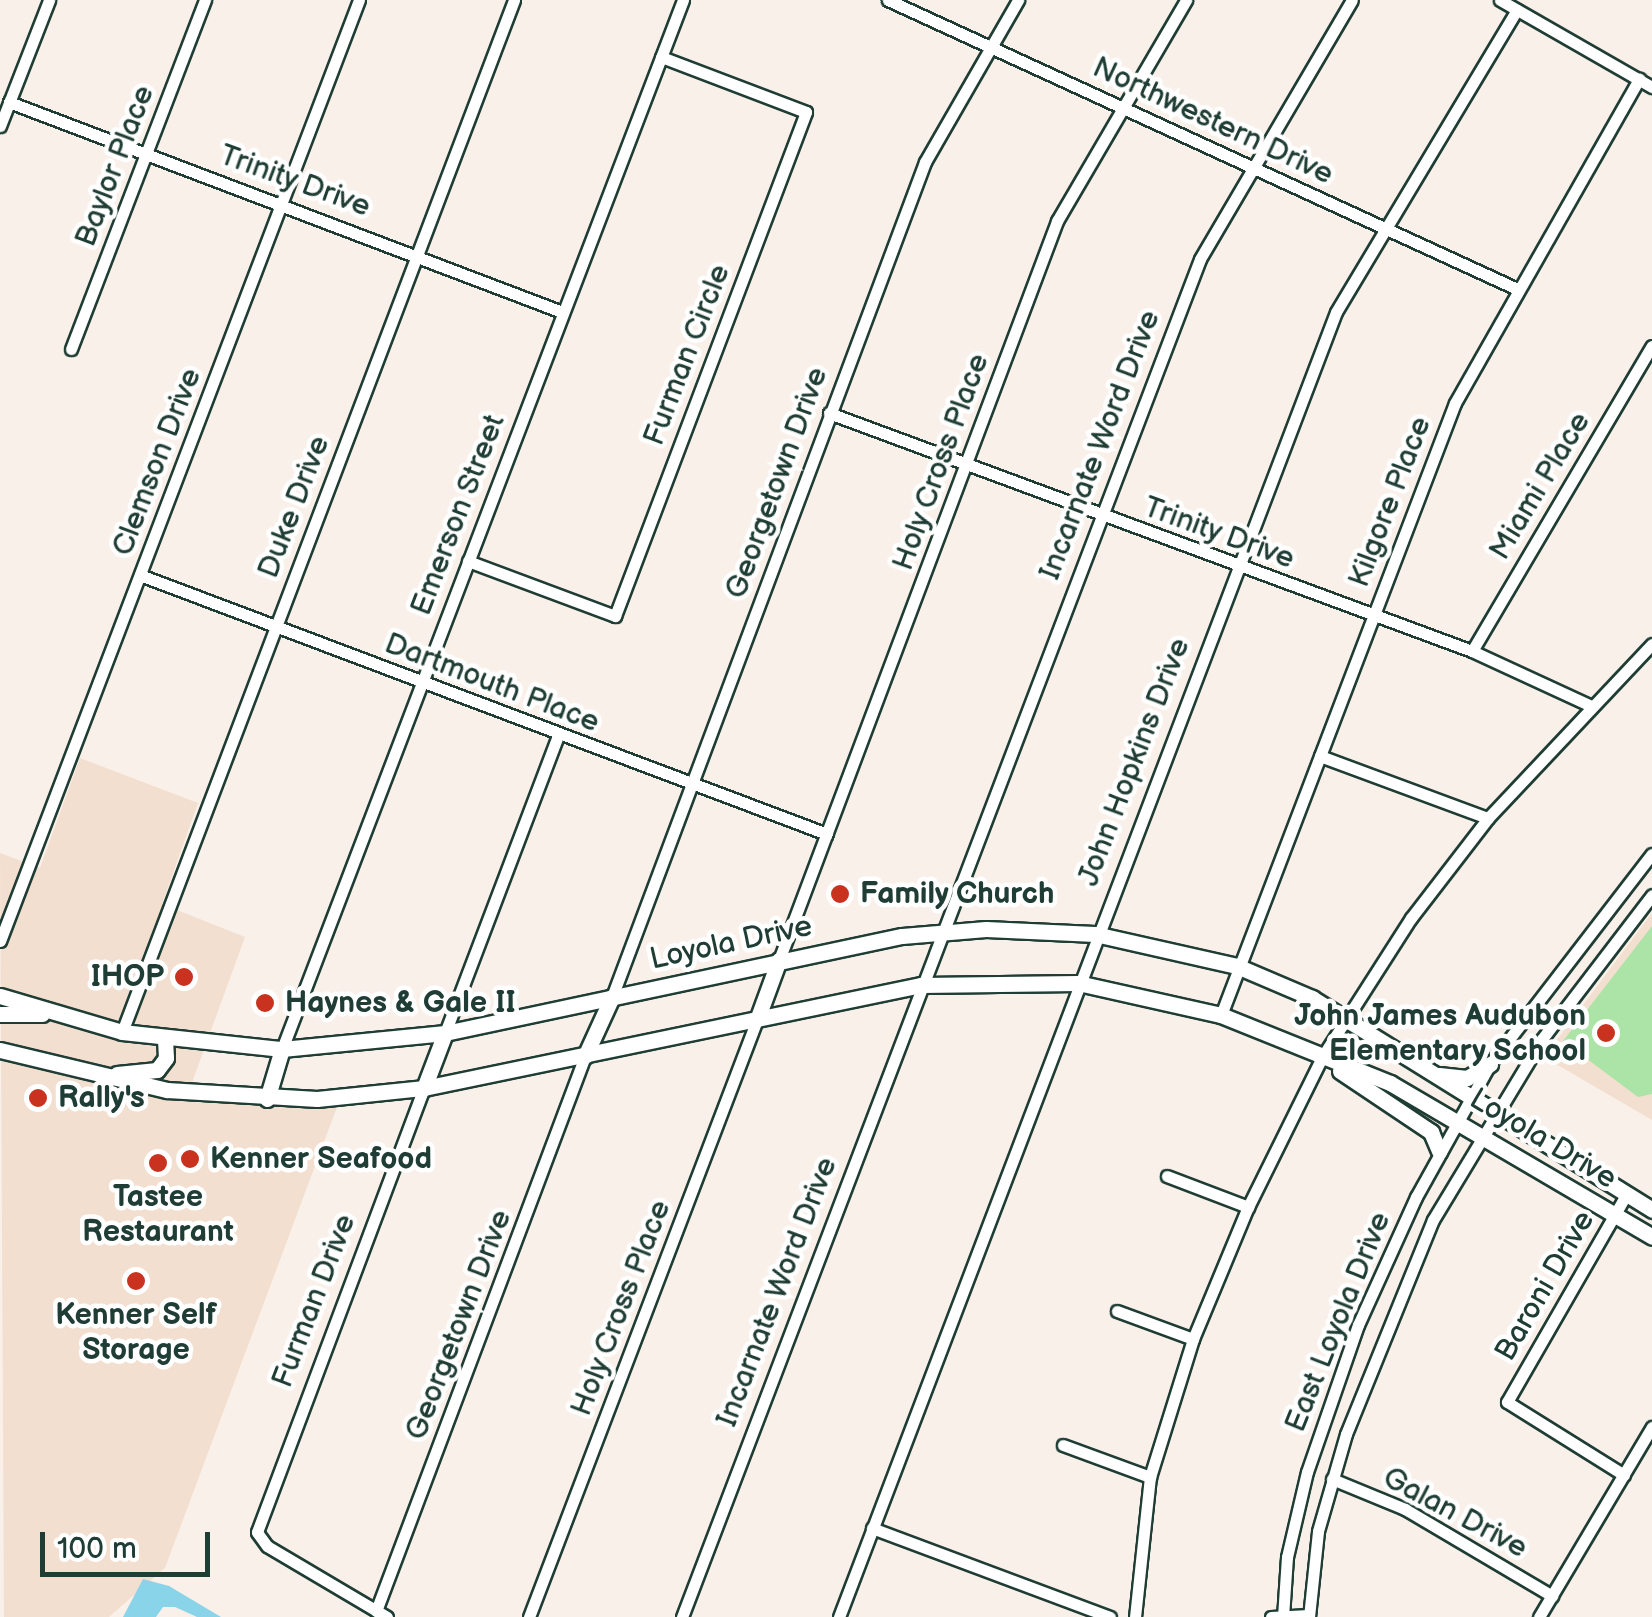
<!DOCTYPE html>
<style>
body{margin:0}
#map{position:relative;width:1652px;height:1617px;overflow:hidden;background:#f9f0e9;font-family:"Balsamiq Sans",sans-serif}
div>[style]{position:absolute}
.built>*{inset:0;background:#f2dfcf}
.green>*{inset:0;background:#ace4a8}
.water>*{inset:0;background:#89d4e9}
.roads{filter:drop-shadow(2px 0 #1f3d34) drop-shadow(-2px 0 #1f3d34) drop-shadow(0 2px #1f3d34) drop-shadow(0 -2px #1f3d34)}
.street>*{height:11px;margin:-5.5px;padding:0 5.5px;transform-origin:5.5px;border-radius:5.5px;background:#fff}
.secondary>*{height:15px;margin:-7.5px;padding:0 7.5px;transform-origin:7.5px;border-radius:7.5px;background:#fff}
.dots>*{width:28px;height:28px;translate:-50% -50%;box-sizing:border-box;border:5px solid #fff;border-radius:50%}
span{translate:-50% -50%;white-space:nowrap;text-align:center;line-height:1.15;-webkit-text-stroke:9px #fff;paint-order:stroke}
.street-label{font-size:30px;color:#1f3d34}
.poi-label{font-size:30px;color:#1f3d34;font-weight:700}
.left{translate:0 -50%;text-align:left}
.right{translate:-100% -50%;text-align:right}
.scale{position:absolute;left:40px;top:1532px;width:170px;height:45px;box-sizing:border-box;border:5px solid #1f3d34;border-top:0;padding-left:12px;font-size:30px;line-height:35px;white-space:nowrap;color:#1f3d34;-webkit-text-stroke:8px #fff;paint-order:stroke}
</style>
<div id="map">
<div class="built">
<div style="clip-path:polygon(80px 758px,198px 803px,162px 904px,245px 937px,185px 1102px,337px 1107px,165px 1568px,109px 1617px,4px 1617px,0 853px,40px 868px)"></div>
<div style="clip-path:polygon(1652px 913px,1652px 1120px,1544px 1057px)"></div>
</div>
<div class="green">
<div style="clip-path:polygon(1652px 926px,1652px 1094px,1638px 1097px,1563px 1041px)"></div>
</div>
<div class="water">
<div style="clip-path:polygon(143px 1579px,169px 1586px,221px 1617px,197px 1617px,175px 1607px,163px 1607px,156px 1617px,123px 1617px)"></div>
</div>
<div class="roads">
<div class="street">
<div style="left:888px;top:0;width:690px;rotate:24.67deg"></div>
<div style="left:1500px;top:0;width:175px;rotate:29.8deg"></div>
<div style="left:9px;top:102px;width:592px;rotate:20.79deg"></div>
<div style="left:0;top:126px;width:135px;rotate:-68.7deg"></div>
<div style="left:71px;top:349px;width:374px;rotate:-69deg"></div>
<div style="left:829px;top:413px;width:686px;rotate:20.31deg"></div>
<div style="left:1472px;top:651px;width:129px;rotate:24.8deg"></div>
<div style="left:468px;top:561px;width:157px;rotate:20.5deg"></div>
<div style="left:615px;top:616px;width:539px;rotate:-69.24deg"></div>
<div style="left:806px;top:112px;width:155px;rotate:-159.2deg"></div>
<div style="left:140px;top:575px;width:734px;rotate:20.66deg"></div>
<div style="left:1472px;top:651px;width:354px;rotate:-59.5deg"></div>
<div style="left:1320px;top:756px;width:179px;rotate:20.3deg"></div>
<div style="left:0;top:941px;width:1007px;rotate:-69.12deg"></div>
<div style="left:779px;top:960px;width:790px;rotate:-69.38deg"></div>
<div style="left:1057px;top:221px;width:256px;rotate:-59.7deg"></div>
<div style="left:612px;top:997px;width:892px;rotate:-69.45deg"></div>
<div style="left:925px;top:162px;width:187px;rotate:-60.1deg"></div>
<div style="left:1221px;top:1015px;width:655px;rotate:-69.08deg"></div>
<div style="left:1455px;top:403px;width:373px;rotate:-60.4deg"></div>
<div style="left:122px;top:1032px;width:1104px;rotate:-69.2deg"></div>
<div style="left:445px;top:1033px;width:318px;rotate:-69.2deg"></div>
<div style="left:282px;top:1049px;width:1123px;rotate:-69.08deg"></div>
<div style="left:1167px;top:1176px;width:87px;rotate:20.9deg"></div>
<div style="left:1117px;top:1311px;width:81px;rotate:20.2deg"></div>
<div style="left:1063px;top:1445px;width:93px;rotate:20.2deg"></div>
<div style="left:1624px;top:1475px;width:138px;rotate:-148deg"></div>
<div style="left:1507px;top:1402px;width:239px;rotate:-60.1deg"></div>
<div style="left:1332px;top:1479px;width:79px;rotate:22.3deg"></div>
<div style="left:1405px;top:1509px;width:171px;rotate:30.6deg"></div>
<div style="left:872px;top:1528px;width:254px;rotate:20.5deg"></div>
<div style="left:376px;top:1611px;width:593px;rotate:-69.36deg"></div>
<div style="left:387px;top:1617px;width:139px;rotate:-149.4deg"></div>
<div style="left:267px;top:1546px;width:17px;rotate:-126deg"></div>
<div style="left:257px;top:1532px;width:474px;rotate:-69.4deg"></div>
<div style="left:529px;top:1617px;width:642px;rotate:-69.11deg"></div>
<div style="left:682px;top:1617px;width:1453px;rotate:-69.12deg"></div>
<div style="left:1200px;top:259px;width:300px;rotate:-59.6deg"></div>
<div style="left:839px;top:1617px;width:1396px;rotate:-69.15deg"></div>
<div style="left:1336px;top:312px;width:352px;rotate:-59.1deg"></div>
<div style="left:1135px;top:1617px;width:141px;rotate:-83.9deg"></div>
<div style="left:1150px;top:1477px;width:145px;rotate:-72.7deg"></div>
<div style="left:1193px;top:1339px;width:143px;rotate:-67.4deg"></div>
<div style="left:1248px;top:1207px;width:167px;rotate:-63.7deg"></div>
<div style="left:1322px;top:1057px;width:165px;rotate:-57.4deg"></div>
<div style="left:1411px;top:918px;width:126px;rotate:-52.4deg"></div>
<div style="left:1488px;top:818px;width:239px;rotate:-46.7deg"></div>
<div style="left:1271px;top:1617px;width:38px;rotate:-3deg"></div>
<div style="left:1283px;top:1617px;width:60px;rotate:-86.2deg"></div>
<div style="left:1287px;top:1557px;width:87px;rotate:-76.8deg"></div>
<div style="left:1307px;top:1472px;width:156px;rotate:-70.9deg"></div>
<div style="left:1358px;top:1325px;width:141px;rotate:-65.6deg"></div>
<div style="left:1416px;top:1197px;width:152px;rotate:-60.9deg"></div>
<div style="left:1490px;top:1064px;width:265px;rotate:-52.4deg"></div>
<div style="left:1309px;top:1617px;width:86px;rotate:-84deg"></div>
<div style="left:1318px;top:1531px;width:101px;rotate:-73.9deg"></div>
<div style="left:1346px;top:1434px;width:231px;rotate:-67.9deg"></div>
<div style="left:1433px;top:1220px;width:211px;rotate:-58.9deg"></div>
<div style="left:1542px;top:1039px;width:181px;rotate:-52.6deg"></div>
<div style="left:1539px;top:1617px;width:221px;rotate:-59.3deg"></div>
</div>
<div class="secondary">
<div style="left:0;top:996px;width:127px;rotate:16.4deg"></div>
<div style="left:122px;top:1032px;width:161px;rotate:6.1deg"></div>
<div style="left:282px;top:1049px;width:164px;rotate:-5.6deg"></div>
<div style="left:445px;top:1033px;width:467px;rotate:-12deg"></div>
<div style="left:902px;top:936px;width:84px;rotate:-4.8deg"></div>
<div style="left:986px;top:929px;width:109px;rotate:2.6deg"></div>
<div style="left:1095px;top:934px;width:146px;rotate:12.7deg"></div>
<div style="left:1237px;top:966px;width:82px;rotate:23.1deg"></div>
<div style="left:1312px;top:998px;width:401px;rotate:31.9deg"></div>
<div style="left:0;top:1014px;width:42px"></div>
<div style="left:758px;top:1017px;width:61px;rotate:-69.8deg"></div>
<div style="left:0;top:1050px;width:172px;rotate:13.5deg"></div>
<div style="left:167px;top:1090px;width:150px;rotate:3.4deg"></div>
<div style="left:317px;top:1099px;width:108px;rotate:-5.9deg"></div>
<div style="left:424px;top:1088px;width:508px;rotate:-11.71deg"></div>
<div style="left:921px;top:985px;width:157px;rotate:-0.7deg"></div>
<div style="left:1078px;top:983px;width:147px;rotate:12.6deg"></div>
<div style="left:1221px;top:1015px;width:182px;rotate:21.9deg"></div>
<div style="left:1390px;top:1083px;width:304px;rotate:30.4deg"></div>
<div style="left:585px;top:1056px;width:65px;rotate:-65.4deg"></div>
<div style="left:1340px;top:1071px;width:110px;rotate:33.8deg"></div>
<div style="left:1431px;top:1132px;width:21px;rotate:67deg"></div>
<div style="left:117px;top:1074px;width:40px;rotate:-5.7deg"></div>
<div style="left:157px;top:1070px;width:15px;rotate:-53deg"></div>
<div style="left:166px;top:1058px;width:20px;rotate:-93deg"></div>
<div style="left:1439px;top:1075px;width:28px;rotate:6deg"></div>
<div style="left:1467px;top:1078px;width:27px;rotate:-31deg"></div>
<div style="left:424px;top:1088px;width:59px;rotate:-69.1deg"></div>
<div style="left:267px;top:1099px;width:52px;rotate:-73.3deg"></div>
</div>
</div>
<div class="dots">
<div style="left:840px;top:894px;background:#c8321e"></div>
<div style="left:184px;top:977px;background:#c8321e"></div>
<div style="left:265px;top:1003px;background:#c8321e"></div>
<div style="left:1606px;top:1033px;background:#c8321e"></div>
<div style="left:38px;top:1098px;background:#c8321e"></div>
<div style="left:190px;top:1159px;background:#c8321e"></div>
<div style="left:158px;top:1163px;background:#c8321e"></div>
<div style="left:136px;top:1281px;background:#c8321e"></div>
</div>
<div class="street-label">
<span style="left:1213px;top:121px;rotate:25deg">Northwestern Drive</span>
<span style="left:115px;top:166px;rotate:-69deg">Baylor Place</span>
<span style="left:295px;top:181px;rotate:20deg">Trinity Drive</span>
<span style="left:687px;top:355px;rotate:-69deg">Furman Circle</span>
<span style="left:1100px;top:445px;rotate:-69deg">Incarnate Word Drive</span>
<span style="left:157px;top:462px;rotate:-69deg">Clemson Drive</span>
<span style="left:941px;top:462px;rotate:-70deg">Holy Cross Place</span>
<span style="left:777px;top:483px;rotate:-70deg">Georgetown Drive</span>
<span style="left:1540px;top:486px;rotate:-59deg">Miami Place</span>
<span style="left:1390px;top:502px;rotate:-69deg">Kilgore Place</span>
<span style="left:294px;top:507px;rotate:-69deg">Duke Drive</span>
<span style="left:458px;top:515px;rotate:-69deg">Emerson Street</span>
<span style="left:1219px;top:533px;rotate:20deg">Trinity Drive</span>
<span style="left:492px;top:683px;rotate:21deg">Dartmouth Place</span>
<span style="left:1134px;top:762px;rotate:-69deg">John Hopkins Drive</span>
<span style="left:731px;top:943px;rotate:-12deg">Loyola Drive</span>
<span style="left:1543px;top:1139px;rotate:31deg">Loyola Drive</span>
<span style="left:1545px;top:1286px;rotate:-60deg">Baroni Drive</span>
<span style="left:777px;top:1292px;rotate:-69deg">Incarnate Word Drive</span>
<span style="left:314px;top:1301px;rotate:-69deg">Furman Drive</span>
<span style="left:621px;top:1308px;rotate:-69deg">Holy Cross Place</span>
<span style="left:1338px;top:1322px;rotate:-68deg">East Loyola Drive</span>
<span style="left:459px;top:1325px;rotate:-69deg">Georgetown Drive</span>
<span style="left:1455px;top:1513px;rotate:28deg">Galan Drive</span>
</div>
<div class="poi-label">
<span class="left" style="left:860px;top:894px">Family Church</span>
<span class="right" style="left:164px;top:977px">IHOP</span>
<span class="left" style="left:285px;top:1003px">Haynes &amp; Gale II</span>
<span class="right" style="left:1586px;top:1033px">John James Audubon<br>Elementary School</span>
<span class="left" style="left:58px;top:1098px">Rally's</span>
<span class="left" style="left:210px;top:1159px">Kenner Seafood</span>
<span style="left:158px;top:1214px">Tastee<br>Restaurant</span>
<span style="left:136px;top:1332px">Kenner Self<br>Storage</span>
</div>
<div class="scale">100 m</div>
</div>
